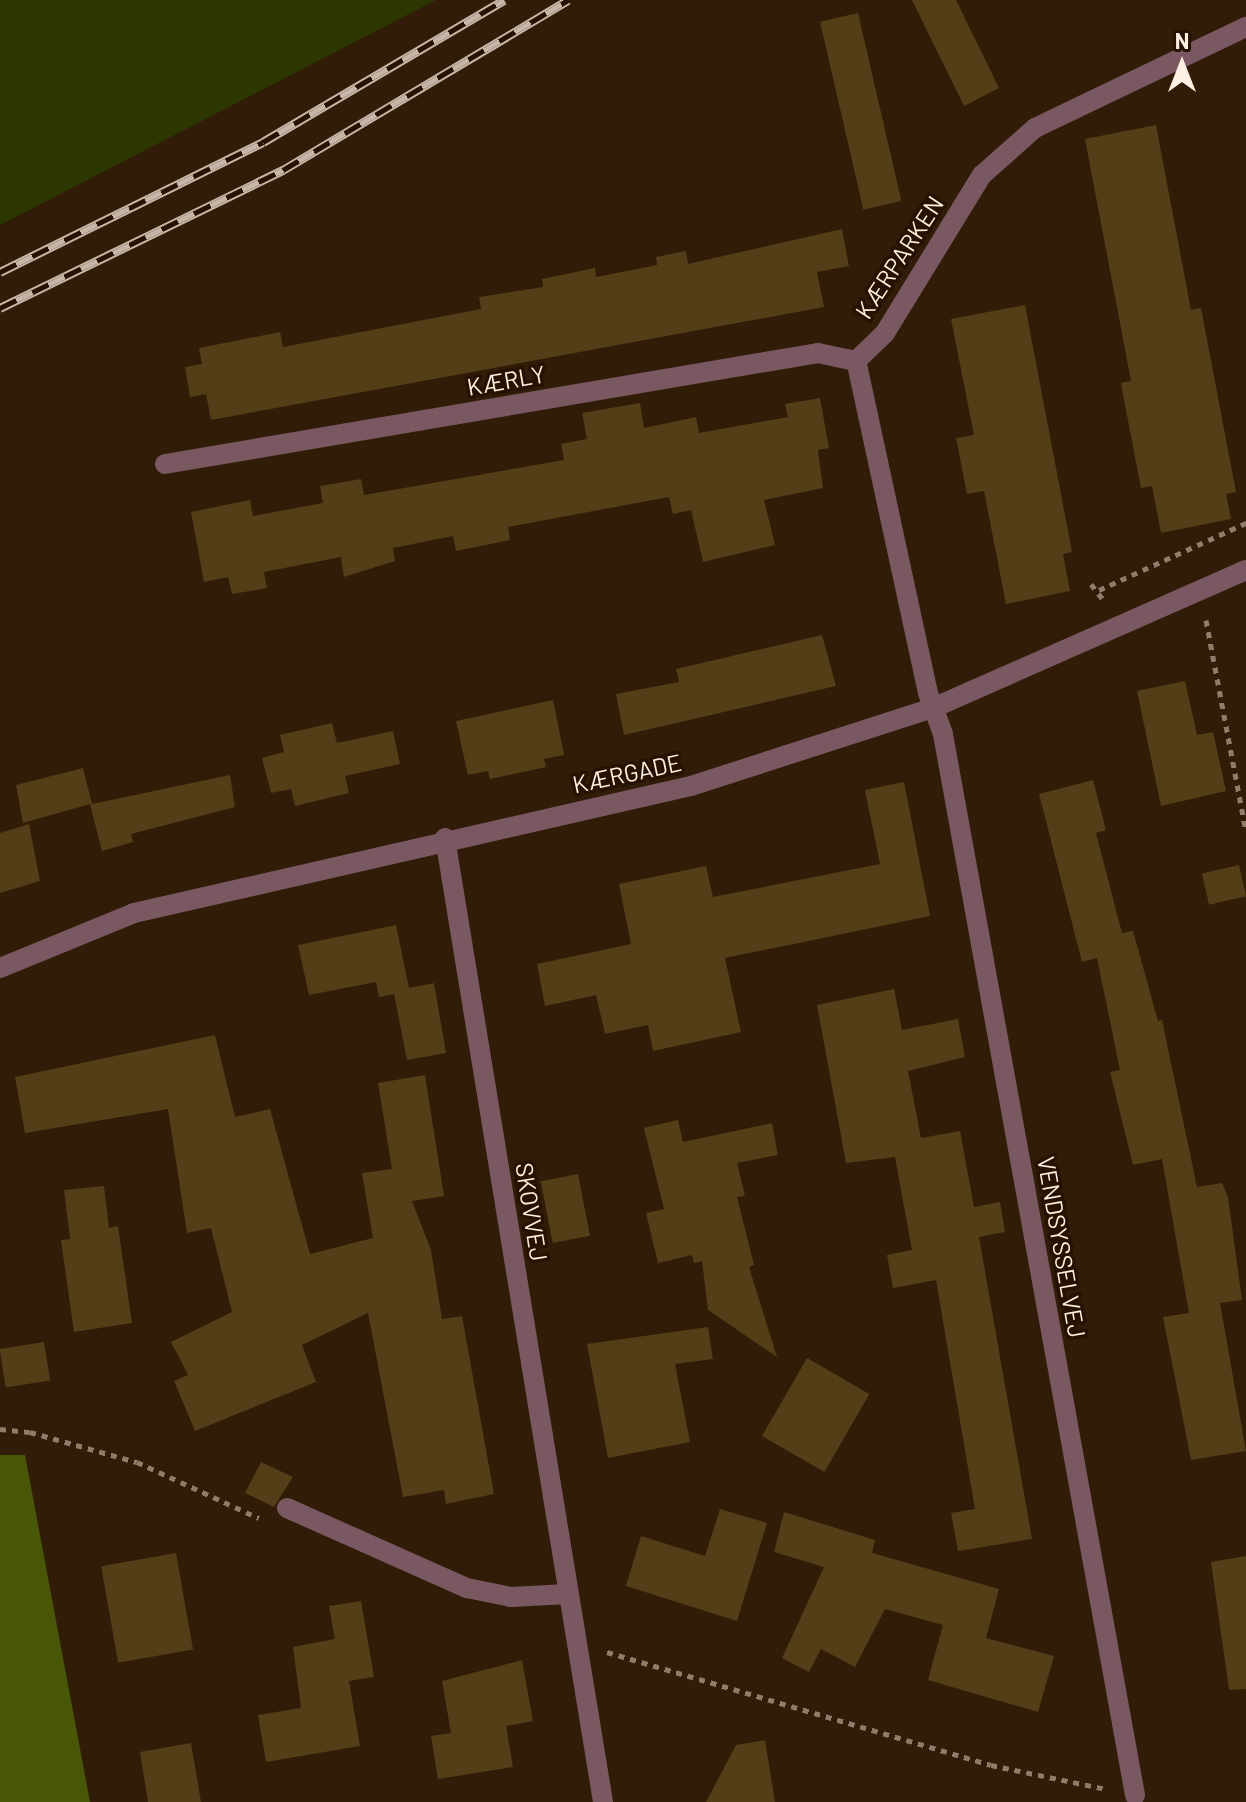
<!DOCTYPE html>
<meta charset="utf-8">
<style>
body{margin:0}
#map{position:relative;width:1246px;height:1802px;overflow:hidden;background:#311c07;font-family:Barlow,sans-serif}
div>[style]{position:absolute}
.green>*{inset:0;background:#2c3800}
.forest>*{inset:0;background:#485806}
.building>*{inset:0;background:#533e18;transform-origin:0 0}
.path>*{height:5px;margin-top:-2.5px;transform-origin:0;background:repeating-linear-gradient(90deg,#8f7d6c 0 6px,transparent 0 12px)}
.lane>*{height:20px;margin:-10px;padding:0 10px;transform-origin:10px;border-radius:10px;background:#795861}
.street>*{height:20px;margin:-10px;padding:0 10px;transform-origin:10px;border-radius:10px;background:#795861}
.rail>*{height:9px;margin-top:-4.5px;transform-origin:0;background:repeating-linear-gradient(90deg,#271201 0 18px,#c6b6a7 0 36px);box-sizing:border-box;border-block:2px solid #c6b6a7}
span{translate:-50% -50%;white-space:nowrap;text-align:center;line-height:1.15;-webkit-text-stroke:7px #271201;paint-order:stroke}
.street-label{font-size:24px;color:#fef0e3}
.north{position:absolute;left:1142px;top:24px;width:80px;height:80px;-webkit-text-stroke:6px #271201;paint-order:stroke;rotate:0deg;font-size:22px;font-weight:700;line-height:32px;text-align:center;color:#fef0e3}
.north::after{content:'';display:block;margin:auto;width:28px;height:36px;background:#fef0e3;clip-path:polygon(50% 0,100% 100%,50% 72%,0 100%)}
</style>
<div id="map">
<div class="green">
<div style="clip-path:polygon(0 0,436px 0,0 225px)"></div>
</div>
<div class="forest">
<div style="clip-path:polygon(0 1455px,25px 1455px,90px 1802px,0 1802px)"></div>
</div>
<div class="building">
<div style="clip-path:polygon(912px 0,956px 0,999px 88px,964px 106px)"></div>
<div style="left:858px;top:13px;width:193px;height:39px;rotate:77deg"></div>
<div style="clip-path:polygon(1156px 125px,1191px 310px,1201px 308px,1236px 492px,1226px 494px,1231px 519px,1161px 533px,1152px 486px,1141px 488px,1124px 400px,1121px 383px,1131px 381px,1085px 139px)"></div>
<div style="clip-path:polygon(842px 229px,849px 266px,817px 272px,824px 307px,211px 420px,206px 394px,190px 397px,185px 367px,202px 364px,199px 348px,280px 332px,283px 347px,481px 309px,479px 297px,543px 287px,542px 279px,595px 268px,596px 277px,657px 265px,656px 257px,686px 251px,688px 264px)"></div>
<div style="clip-path:polygon(1025px 305px,1072px 552px,1063px 554px,1070px 591px,1006px 604px,984px 491px,967px 494px,956px 438px,974px 435px,951px 319px)"></div>
<div style="clip-path:polygon(820px 398px,829px 448px,818px 450px,823px 488px,764px 500px,775px 545px,703px 562px,691px 510px,673px 514px,669px 497px,508px 527px,510px 540px,456px 551px,453px 536px,393px 548px,395px 561px,344px 577px,341px 557px,264px 572px,267px 588px,232px 594px,228px 577px,204px 582px,191px 512px,250px 500px,253px 516px,323px 503px,320px 486px,361px 479px,364px 495px,564px 460px,561px 444px,587px 439px,582px 413px,640px 403px,644px 428px,696px 417px,699px 433px,788px 417px,785px 404px)"></div>
<div style="clip-path:polygon(822px 635px,836px 686px,624px 735px,616px 694px,679px 682px,676px 669px)"></div>
<div style="clip-path:polygon(1185px 681px,1197px 735px,1213px 732px,1226px 791px,1161px 806px,1137px 691px)"></div>
<div style="clip-path:polygon(553px 700px,564px 755px,544px 759px,546px 767px,490px 779px,488px 771px,468px 775px,456px 721px)"></div>
<div style="clip-path:polygon(332px 723px,337px 743px,393px 731px,400px 764px,345px 776px,349px 793px,295px 806px,291px 789px,271px 793px,262px 758px,284px 752px,280px 735px)"></div>
<div style="clip-path:polygon(83px 768px,92px 804px,230px 775px,235px 807px,131px 834px,133px 842px,102px 851px,90px 804px,23px 823px,16px 785px)"></div>
<div style="clip-path:polygon(1093px 780px,1106px 830px,1096px 833px,1122px 933px,1133px 931px,1158px 1021px,1162px 1020px,1197px 1187px,1222px 1183px,1228px 1197px,1242px 1300px,1220px 1303px,1246px 1451px,1191px 1460px,1163px 1317px,1189px 1313px,1162px 1159px,1133px 1165px,1110px 1072px,1120px 1070px,1097px 958px,1082px 962px,1039px 794px)"></div>
<div style="clip-path:polygon(904px 782px,930px 916px,725px 958px,741px 1032px,653px 1051px,648px 1025px,605px 1034px,596px 995px,545px 1006px,537px 964px,631px 944px,619px 884px,706px 866px,713px 897px,880px 864px,865px 790px)"></div>
<div style="clip-path:polygon(29px 824px,40px 881px,0 893px,0 833px)"></div>
<div style="left:1239px;top:865px;width:32px;height:38px;rotate:77deg"></div>
<div style="clip-path:polygon(396px 925px,409px 988px,434px 983px,446px 1053px,407px 1060px,394px 994px,379px 997px,376px 982px,309px 995px,298px 945px)"></div>
<div style="clip-path:polygon(894px 989px,902px 1030px,958px 1019px,965px 1057px,908px 1071px,921px 1138px,960px 1131px,974px 1207px,1000px 1202px,1005px 1232px,979px 1237px,1032px 1539px,958px 1551px,951px 1513px,975px 1509px,936px 1280px,893px 1288px,887px 1255px,912px 1250px,895px 1157px,846px 1163px,817px 1005px)"></div>
<div style="clip-path:polygon(215px 1035px,235px 1117px,270px 1109px,310px 1254px,373px 1238px,362px 1173px,392px 1169px,378px 1083px,425px 1075px,444px 1196px,412px 1201px,431px 1250px,442px 1319px,462px 1316px,494px 1494px,446px 1504px,444px 1490px,403px 1497px,368px 1313px,302px 1345px,316px 1382px,195px 1431px,174px 1381px,188px 1375px,171px 1342px,232px 1312px,211px 1228px,187px 1233px,168px 1109px,25px 1133px,15px 1077px)"></div>
<div style="clip-path:polygon(678px 1120px,683px 1142px,772px 1123px,778px 1155px,737px 1163px,745px 1196px,737px 1197px,754px 1265px,749px 1267px,777px 1357px,708px 1310px,702px 1261px,694px 1263px,692px 1255px,658px 1263px,646px 1213px,664px 1209px,644px 1128px)"></div>
<div style="left:578px;top:1174px;width:63px;height:38px;rotate:79deg"></div>
<div style="clip-path:polygon(104px 1186px,109px 1228px,118px 1226px,132px 1323px,74px 1332px,61px 1240px,70px 1239px,64px 1190px)"></div>
<div style="clip-path:polygon(708px 1327px,713px 1359px,675px 1364px,690px 1442px,608px 1458px,587px 1344px)"></div>
<div style="left:44px;top:1342px;width:39px;height:45px;rotate:81deg"></div>
<div style="left:807px;top:1358px;width:72px;height:90px;rotate:30deg"></div>
<div style="clip-path:polygon(261px 1462px,293px 1477px,274px 1507px,245px 1493px)"></div>
<div style="clip-path:polygon(720px 1509px,767px 1523px,737px 1621px,626px 1586px,641px 1536px,705px 1556px)"></div>
<div style="clip-path:polygon(784px 1512px,875px 1540px,872px 1553px,999px 1589px,986px 1638px,1054px 1656px,1038px 1712px,928px 1680px,943px 1625px,885px 1609px,855px 1667px,821px 1649px,809px 1672px,782px 1658px,824px 1567px,774px 1552px)"></div>
<div style="left:176px;top:1553px;width:98px;height:76px;rotate:80deg"></div>
<div style="clip-path:polygon(1246px 1556px,1246px 1689px,1229px 1690px,1211px 1562px)"></div>
<div style="clip-path:polygon(361px 1601px,374px 1677px,349px 1681px,360px 1746px,266px 1762px,258px 1715px,301px 1708px,293px 1647px,335px 1639px,329px 1606px)"></div>
<div style="clip-path:polygon(522px 1660px,533px 1721px,506px 1726px,513px 1767px,438px 1779px,431px 1736px,451px 1733px,442px 1681px)"></div>
<div style="clip-path:polygon(765px 1740px,775px 1802px,706px 1802px,736px 1745px)"></div>
<div style="clip-path:polygon(191px 1743px,201px 1802px,148px 1802px,140px 1752px)"></div>
</div>
<div class="path">
<div style="left:1091px;top:584px;width:23px;rotate:52deg"></div>
<div style="left:1099px;top:590px;width:162px;rotate:-24.5deg"></div>
<div style="left:1206px;top:620px;width:215px;rotate:79.3deg"></div>
<div style="left:0;top:1429px;width:30px;rotate:6deg"></div>
<div style="left:30px;top:1432px;width:111px;rotate:15.7deg"></div>
<div style="left:137px;top:1462px;width:134px;rotate:24.7deg"></div>
<div style="left:607px;top:1652px;width:400px;rotate:16.4deg"></div>
<div style="left:991px;top:1765px;width:117px;rotate:11.8deg"></div>
</div>
<div class="lane">
<div style="left:287px;top:1508px;width:197px;rotate:24deg"></div>
<div style="left:467px;top:1588px;width:45px;rotate:11.6deg"></div>
<div style="left:511px;top:1597px;width:57px;rotate:-3deg"></div>
</div>
<div class="street">
<div style="left:165px;top:464px;width:662px;rotate:-9.65deg"></div>
<div style="left:818px;top:353px;width:39px;rotate:12deg"></div>
<div style="left:445px;top:838px;width:977px;rotate:80.69deg"></div>
<div style="left:0;top:968px;width:145px;rotate:-22.3deg"></div>
<div style="left:134px;top:913px;width:571px;rotate:-12.84deg"></div>
<div style="left:691px;top:786px;width:254px;rotate:-17.9deg"></div>
<div style="left:933px;top:708px;width:342px;rotate:-23.8deg"></div>
<div style="left:1135px;top:1795px;width:1078px;rotate:-100.26deg"></div>
<div style="left:943px;top:734px;width:44px;rotate:-110.1deg"></div>
<div style="left:928px;top:693px;width:340px;rotate:-102.2deg"></div>
<div style="left:856px;top:361px;width:40px;rotate:-44deg"></div>
<div style="left:885px;top:333px;width:185px;rotate:-58.5deg"></div>
<div style="left:982px;top:175px;width:71px;rotate:-41.6deg"></div>
<div style="left:1035px;top:128px;width:234px;rotate:-25.6deg"></div>
</div>
<div class="rail">
<div style="left:0;top:272px;width:293px;rotate:-26.3deg"></div>
<div style="left:263px;top:142px;width:280px;rotate:-30.5deg"></div>
<div style="left:0;top:308px;width:315px;rotate:-26deg"></div>
<div style="left:283px;top:170px;width:332px;rotate:-30.8deg"></div>
</div>
<div class="street-label">
<span style="left:899px;top:257px;rotate:-57deg">KÆRPARKEN</span>
<span style="left:506px;top:380px;rotate:-10deg">KÆRLY</span>
<span style="left:627px;top:773px;rotate:-12deg">KÆRGADE</span>
<span style="left:532px;top:1212px;rotate:81deg">SKOVVEJ</span>
<span style="left:1062px;top:1247px;rotate:80deg">VENDSYSSELVEJ</span>
</div>
<div class="north">N</div>
</div>
